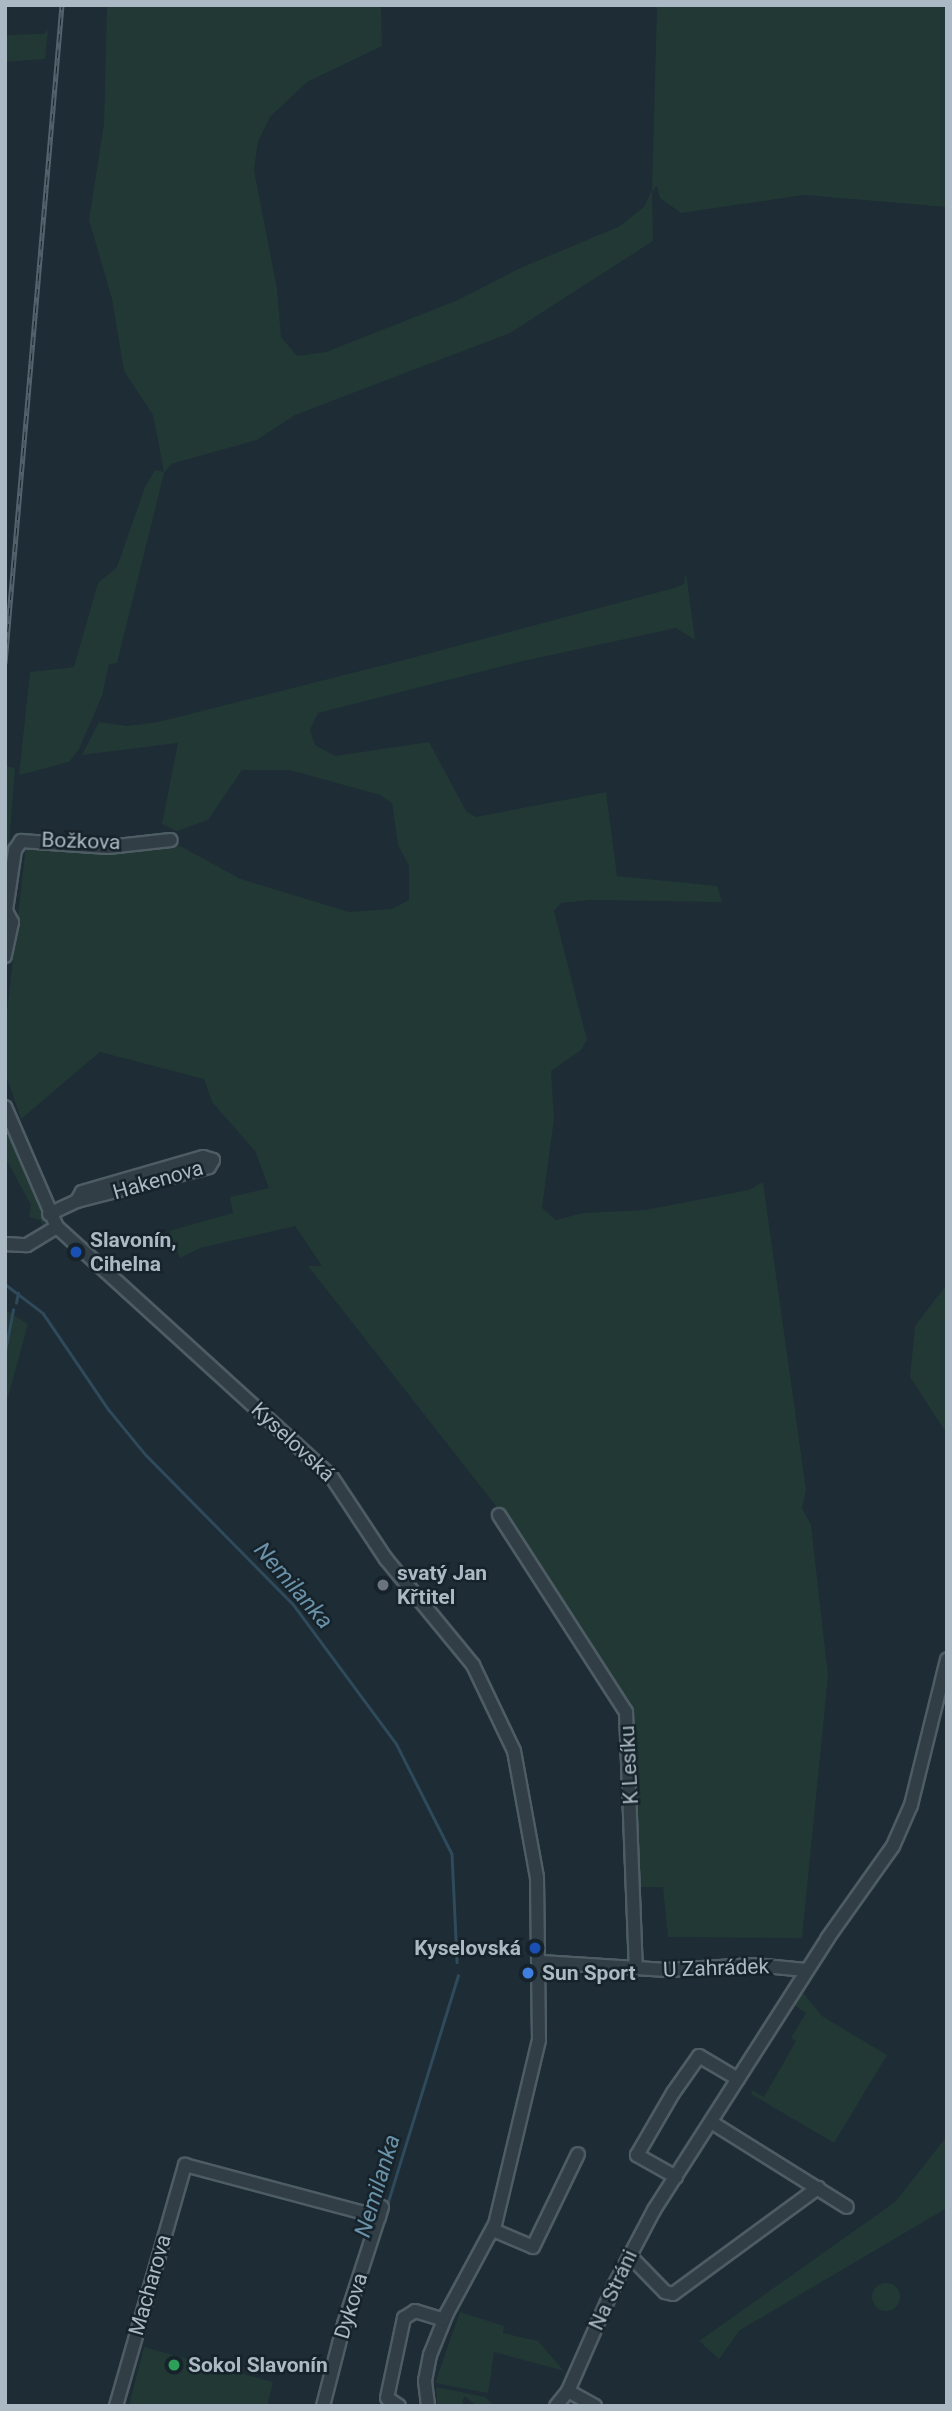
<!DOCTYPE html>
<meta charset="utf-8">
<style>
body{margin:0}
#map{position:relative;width:952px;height:2411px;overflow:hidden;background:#1e2c35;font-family:Roboto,sans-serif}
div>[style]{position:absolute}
.green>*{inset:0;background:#213835}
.round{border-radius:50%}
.stream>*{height:2.5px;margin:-1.25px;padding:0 1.25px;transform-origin:1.25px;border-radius:1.25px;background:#2e4a5b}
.roads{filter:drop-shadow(2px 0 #4e5c64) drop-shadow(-2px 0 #4e5c64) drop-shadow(0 2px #4e5c64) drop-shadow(0 -2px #4e5c64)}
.minor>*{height:12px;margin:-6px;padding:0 6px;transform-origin:6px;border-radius:6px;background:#313e46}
.rail>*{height:5px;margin-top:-2.5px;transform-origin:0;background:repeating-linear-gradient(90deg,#17232a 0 8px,#53636d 0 16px);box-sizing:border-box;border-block:2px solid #53636d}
.dots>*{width:19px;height:19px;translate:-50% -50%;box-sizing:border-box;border:4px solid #17232a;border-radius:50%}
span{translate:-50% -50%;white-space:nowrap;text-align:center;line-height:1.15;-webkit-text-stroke:5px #17232a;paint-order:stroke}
.street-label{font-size:21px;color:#aab9c3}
.poi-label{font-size:21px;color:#aab9c3;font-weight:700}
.left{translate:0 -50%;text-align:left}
.right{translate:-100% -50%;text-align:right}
.water-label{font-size:23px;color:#6992a9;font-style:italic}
.frame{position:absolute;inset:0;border:7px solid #aab9c3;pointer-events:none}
</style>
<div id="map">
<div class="green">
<div style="clip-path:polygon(107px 5px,381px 5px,382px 46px,307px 82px,270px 117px,258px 141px,254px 170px,277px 289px,281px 337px,297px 356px,326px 352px,458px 300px,518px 269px,620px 226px,644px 207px,652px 190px,657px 5px,947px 5px,947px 207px,804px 195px,681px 213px,660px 198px,657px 186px,652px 191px,653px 241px,510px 333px,295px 415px,257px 440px,171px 464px,164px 473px,117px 663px,109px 664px,102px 696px,79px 749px,69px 762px,19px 775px,30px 672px,74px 667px,98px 583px,117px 567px,145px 487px,155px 470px,164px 472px,153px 415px,124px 371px,112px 299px,89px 220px,104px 124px)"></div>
<div style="clip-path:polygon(48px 30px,45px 59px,5px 62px,5px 35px,44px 34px)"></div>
<div style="clip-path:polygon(686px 572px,695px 640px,676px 628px,519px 662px,318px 713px,310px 730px,315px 745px,335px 756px,429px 742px,466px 811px,476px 817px,606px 792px,617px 876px,717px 886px,722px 902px,591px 900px,561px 903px,554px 911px,587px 1040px,581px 1050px,551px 1071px,554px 1119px,542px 1208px,556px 1220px,583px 1213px,645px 1210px,749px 1190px,763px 1182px,806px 1490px,802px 1508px,811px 1525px,828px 1676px,802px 1938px,668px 1937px,663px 1887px,639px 1887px,630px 1711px,510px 1524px,308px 1266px,322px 1266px,295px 1226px,200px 1248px,180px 1258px,169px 1231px,233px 1213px,230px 1197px,269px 1188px,255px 1151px,212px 1102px,204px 1079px,100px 1052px,21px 1119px,6px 1075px,5px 1028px,26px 846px,99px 853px,180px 846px,241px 879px,349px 912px,392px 909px,409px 900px,409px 866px,398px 845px,392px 803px,380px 795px,290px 770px,242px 770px,208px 820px,177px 831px,162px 824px,178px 743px,82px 755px,99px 722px,127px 726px,158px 722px,412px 658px,674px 588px,684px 584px)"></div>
<div style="clip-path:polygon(5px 766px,15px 768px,5px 899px)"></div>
<div style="clip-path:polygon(5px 1122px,48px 1222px,44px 1229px,40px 1220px,29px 1217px,31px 1205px,5px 1157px)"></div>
<div style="clip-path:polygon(947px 1284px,947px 1434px,910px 1377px,915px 1326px)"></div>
<div style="clip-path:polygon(7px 1311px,28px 1324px,5px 1408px,5px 1316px)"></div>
<div style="clip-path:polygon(803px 1993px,822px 2016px,887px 2055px,834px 2143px,751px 2094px,752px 2090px,764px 2097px,796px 2041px,791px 2038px,806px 2013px,794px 2005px)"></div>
<div style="clip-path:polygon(947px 2136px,947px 2208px,740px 2330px,719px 2359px,699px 2341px,895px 2202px)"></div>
<div class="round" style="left:872px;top:2283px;width:28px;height:28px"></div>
<div style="clip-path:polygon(460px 2312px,504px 2326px,503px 2333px,538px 2341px,564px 2371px,494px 2352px,488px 2393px,435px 2383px)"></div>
<div style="clip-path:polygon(144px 2347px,273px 2382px,267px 2406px,129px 2406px)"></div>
<div style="clip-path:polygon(436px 2387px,485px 2397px,495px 2406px,477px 2406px,464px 2396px,462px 2406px,437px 2406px)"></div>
</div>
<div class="stream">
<div style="left:5px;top:1284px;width:48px;rotate:37.3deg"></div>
<div style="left:43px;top:1313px;width:117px;rotate:55.8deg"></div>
<div style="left:109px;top:1410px;width:58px;rotate:50.6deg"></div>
<div style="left:146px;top:1455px;width:209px;rotate:45.4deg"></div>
<div style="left:293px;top:1604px;width:173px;rotate:53.5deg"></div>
<div style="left:396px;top:1743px;width:124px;rotate:63.2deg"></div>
<div style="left:452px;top:1854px;width:108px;rotate:87.3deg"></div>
<div style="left:16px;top:1303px;width:10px;rotate:-79deg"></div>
<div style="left:5px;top:1351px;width:42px;rotate:-79deg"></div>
<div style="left:386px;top:2208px;width:243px;rotate:-72.8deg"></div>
</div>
<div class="roads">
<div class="minor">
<div style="left:5px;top:909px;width:15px;rotate:62deg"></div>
<div style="left:12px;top:922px;width:35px;rotate:102deg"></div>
<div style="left:6px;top:910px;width:61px;rotate:-81.5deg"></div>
<div style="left:15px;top:850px;width:11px;rotate:-56deg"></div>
<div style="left:21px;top:841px;width:87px;rotate:3.9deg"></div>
<div style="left:108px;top:847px;width:63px;rotate:-6.3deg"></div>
<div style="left:5px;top:1107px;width:131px;rotate:66.6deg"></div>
<div style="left:57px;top:1227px;width:370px;rotate:42.3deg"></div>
<div style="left:331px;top:1476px;width:100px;rotate:56.5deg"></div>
<div style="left:386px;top:1559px;width:137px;rotate:50.6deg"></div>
<div style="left:473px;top:1665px;width:95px;rotate:64.5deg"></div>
<div style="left:514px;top:1751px;width:128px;rotate:79.7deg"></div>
<div style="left:537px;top:1877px;width:163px;rotate:89.3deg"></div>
<div style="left:539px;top:2040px;width:189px;rotate:103.4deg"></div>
<div style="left:495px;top:2224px;width:101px;rotate:118.3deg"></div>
<div style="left:447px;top:2313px;width:45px;rotate:112deg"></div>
<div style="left:430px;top:2355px;width:26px;rotate:101deg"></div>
<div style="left:425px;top:2381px;width:25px;rotate:83deg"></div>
<div style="left:49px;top:1214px;width:31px;rotate:-25deg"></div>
<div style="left:77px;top:1201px;width:136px;rotate:-14.4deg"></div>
<div style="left:209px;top:1167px;width:8px;rotate:-60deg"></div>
<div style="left:213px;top:1160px;width:10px;rotate:-163deg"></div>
<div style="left:203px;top:1157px;width:126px;rotate:163.9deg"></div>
<div style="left:82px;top:1192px;width:10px;rotate:119deg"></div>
<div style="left:5px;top:1244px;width:22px;rotate:3deg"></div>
<div style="left:27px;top:1245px;width:35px;rotate:-31deg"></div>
<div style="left:499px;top:1515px;width:234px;rotate:57.2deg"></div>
<div style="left:626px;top:1712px;width:256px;rotate:87.8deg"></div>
<div style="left:541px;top:1962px;width:126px;rotate:3.6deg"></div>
<div style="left:667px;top:1970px;width:87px;rotate:-3.3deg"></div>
<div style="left:754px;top:1965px;width:52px;rotate:5.5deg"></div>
<div style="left:711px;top:2122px;width:160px;rotate:32deg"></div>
<div style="left:676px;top:2177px;width:45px;rotate:-150.6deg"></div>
<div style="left:637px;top:2155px;width:72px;rotate:-59.9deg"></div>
<div style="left:673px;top:2093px;width:45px;rotate:-54.9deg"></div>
<div style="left:699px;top:2056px;width:45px;rotate:30.5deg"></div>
<div style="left:493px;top:2230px;width:43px;rotate:23deg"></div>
<div style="left:533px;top:2247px;width:103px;rotate:-64.2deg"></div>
<div style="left:629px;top:2255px;width:52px;rotate:45.8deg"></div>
<div style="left:665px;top:2292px;width:8px;rotate:14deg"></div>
<div style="left:673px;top:2294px;width:180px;rotate:-36.2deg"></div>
<div style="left:568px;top:2391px;width:31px;rotate:29deg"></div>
<div style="left:116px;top:2406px;width:251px;rotate:-74deg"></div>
<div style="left:185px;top:2165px;width:201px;rotate:15deg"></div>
<div style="left:323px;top:2406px;width:85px;rotate:-75.6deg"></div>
<div style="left:344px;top:2324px;width:123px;rotate:-72deg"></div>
<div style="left:399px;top:2406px;width:14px;rotate:-146deg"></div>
<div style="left:387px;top:2398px;width:82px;rotate:-78deg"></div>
<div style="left:404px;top:2318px;width:13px;rotate:-32deg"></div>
<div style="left:415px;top:2311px;width:30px;rotate:17deg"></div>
<div style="left:556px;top:2406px;width:19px;rotate:-51deg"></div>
<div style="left:568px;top:2391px;width:117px;rotate:-66.3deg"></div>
<div style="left:615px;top:2284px;width:84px;rotate:-62.2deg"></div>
<div style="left:654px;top:2210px;width:322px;rotate:-57.4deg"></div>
<div style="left:827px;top:1939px;width:114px;rotate:-54.6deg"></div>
<div style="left:893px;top:1846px;width:45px;rotate:-66.3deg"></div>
<div style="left:911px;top:1805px;width:150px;rotate:-76.1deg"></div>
</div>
</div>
<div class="rail">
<div style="left:5px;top:663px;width:660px;rotate:-85.05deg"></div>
</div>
<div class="dots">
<div style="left:76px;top:1252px;background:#1a4fb4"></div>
<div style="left:383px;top:1585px;background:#6b7280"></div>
<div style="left:535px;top:1948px;background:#1a4fb4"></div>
<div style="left:528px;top:1973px;background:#3f7fe0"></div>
<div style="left:174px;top:2365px;background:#2e9e5b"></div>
</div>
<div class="street-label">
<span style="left:81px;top:841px;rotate:2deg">Božkova</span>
<span style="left:158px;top:1180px;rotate:-16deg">Hakenova</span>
<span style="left:293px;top:1442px;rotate:43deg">Kyselovská</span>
<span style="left:629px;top:1765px;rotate:-93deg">K Lesíku</span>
<span style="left:716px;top:1968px;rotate:-2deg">U Zahrádek</span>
<span style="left:150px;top:2285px;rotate:-74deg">Macharova</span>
<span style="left:613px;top:2290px;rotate:-65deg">Na Stráni</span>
<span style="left:351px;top:2306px;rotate:-73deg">Dykova</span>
</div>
<div class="poi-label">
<span class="left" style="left:90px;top:1252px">Slavonín,<br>Cihelna</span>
<span class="left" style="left:397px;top:1585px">svatý Jan<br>Křtitel</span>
<span class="right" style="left:521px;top:1948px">Kyselovská</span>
<span class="left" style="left:542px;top:1973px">Sun Sport</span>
<span class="left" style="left:188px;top:2365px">Sokol Slavonín</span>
</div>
<div class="water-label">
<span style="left:293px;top:1586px;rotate:49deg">Nemilanka</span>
<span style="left:378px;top:2186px;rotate:-73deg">Nemilanka</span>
</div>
<div class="frame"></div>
</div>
